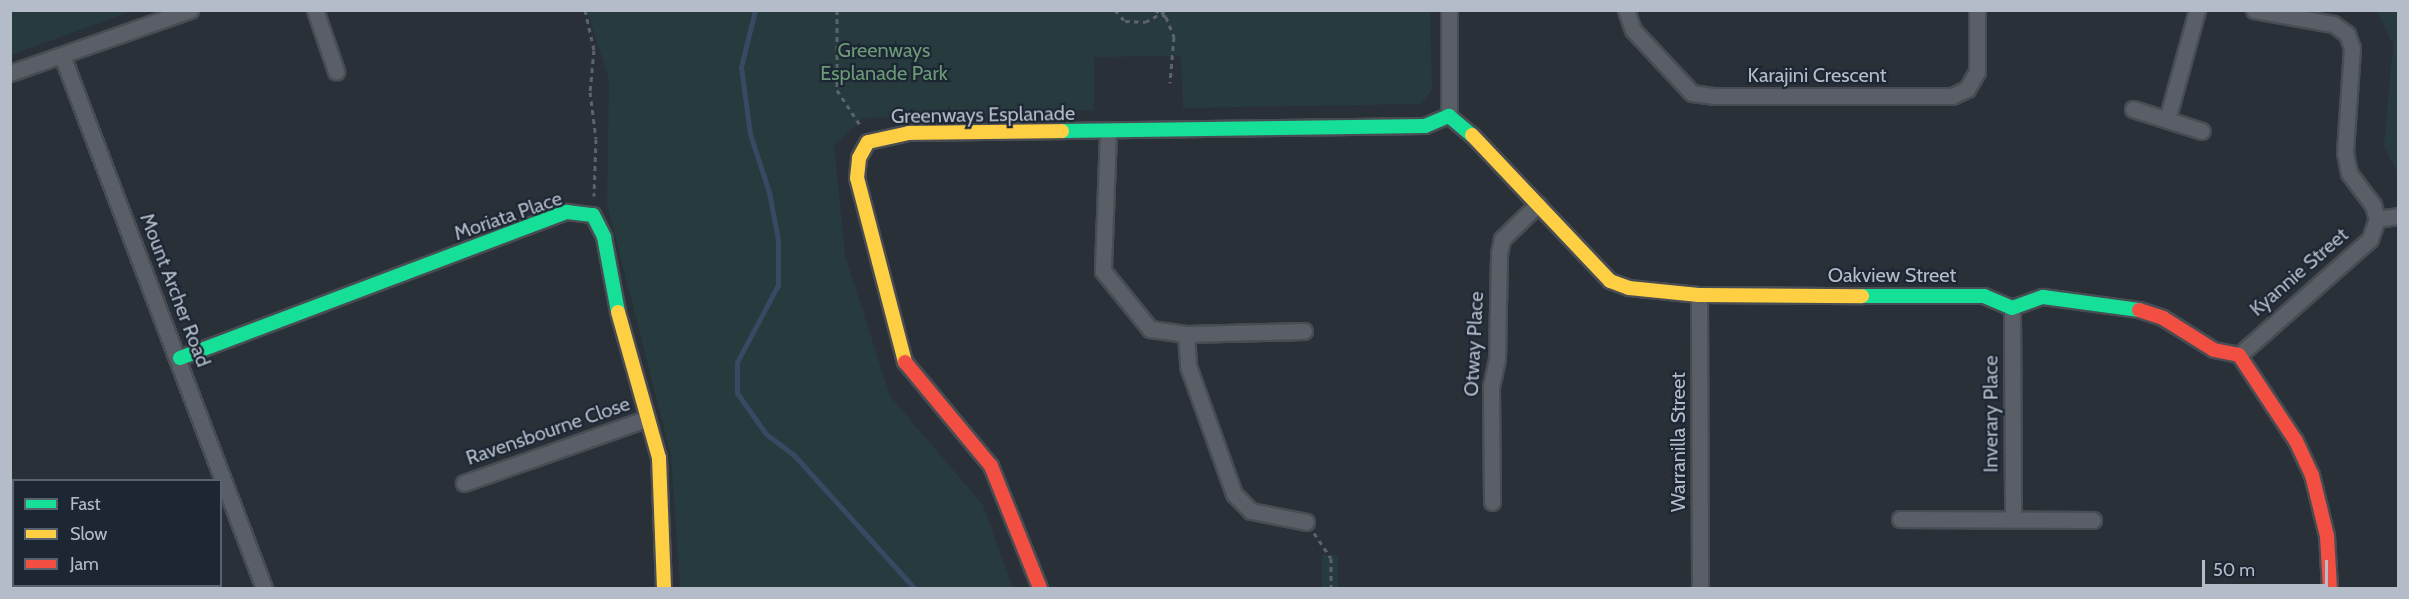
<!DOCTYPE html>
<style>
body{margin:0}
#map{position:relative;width:2409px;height:599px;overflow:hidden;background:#2a3038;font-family:Cabin,sans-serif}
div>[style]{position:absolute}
.green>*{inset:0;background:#273a3e;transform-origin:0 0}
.stream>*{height:5px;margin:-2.5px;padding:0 2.5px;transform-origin:2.5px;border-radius:2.5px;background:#384963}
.path>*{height:3px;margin-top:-1.5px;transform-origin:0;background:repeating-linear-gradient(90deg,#5d636a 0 4.5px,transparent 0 9px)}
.roads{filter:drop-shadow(2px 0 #484c53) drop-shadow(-2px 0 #484c53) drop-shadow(0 2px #484c53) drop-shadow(0 -2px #484c53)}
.street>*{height:15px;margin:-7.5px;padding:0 7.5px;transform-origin:7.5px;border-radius:7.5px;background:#5a5e66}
.fast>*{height:14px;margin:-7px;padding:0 7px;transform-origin:7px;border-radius:7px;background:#16e098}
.slow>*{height:14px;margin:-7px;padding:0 7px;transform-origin:7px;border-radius:7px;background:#ffcf43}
.jam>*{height:14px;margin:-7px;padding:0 7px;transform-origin:7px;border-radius:7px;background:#f24e42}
span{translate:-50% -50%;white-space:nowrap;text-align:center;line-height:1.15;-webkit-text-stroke:4.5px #1d2633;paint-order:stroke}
.park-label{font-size:20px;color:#6b9a76}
.street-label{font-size:20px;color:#b4bcc9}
.frame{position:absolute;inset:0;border:12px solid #b4bcc9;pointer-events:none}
.legend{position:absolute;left:12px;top:479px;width:210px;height:108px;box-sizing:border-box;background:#1d2633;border:2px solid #59626f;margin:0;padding:8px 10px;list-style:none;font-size:18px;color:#b4bcc9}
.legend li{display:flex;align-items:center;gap:12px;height:30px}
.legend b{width:30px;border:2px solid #59626f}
.scale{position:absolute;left:2202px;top:560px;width:126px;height:27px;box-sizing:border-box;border:3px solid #b4bcc9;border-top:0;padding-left:8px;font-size:18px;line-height:21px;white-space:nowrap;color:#b4bcc9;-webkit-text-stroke:4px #1d2633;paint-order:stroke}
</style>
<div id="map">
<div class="green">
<div style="clip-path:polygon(11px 10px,132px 10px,132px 11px,11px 55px)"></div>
<div style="clip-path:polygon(587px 11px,1430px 11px,1432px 89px,1421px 104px,1183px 108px,1181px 56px,1094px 57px,1094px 110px,863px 118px,834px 145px,845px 255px,890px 396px,983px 505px,1013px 588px,680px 588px,671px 455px,607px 204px,609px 79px)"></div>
<div style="clip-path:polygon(2377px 11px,2398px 11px,2398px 174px,2384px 146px,2393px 45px)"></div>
<div style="left:1322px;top:555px;width:16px;height:33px"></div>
</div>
<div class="stream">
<div style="left:755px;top:10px;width:59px;rotate:103.8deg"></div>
<div style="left:741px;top:67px;width:68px;rotate:82.3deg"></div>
<div style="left:750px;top:134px;width:61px;rotate:71.9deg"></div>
<div style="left:769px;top:192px;width:49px;rotate:79.4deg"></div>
<div style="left:778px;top:240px;width:45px;rotate:90deg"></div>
<div style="left:778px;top:285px;width:87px;rotate:118deg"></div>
<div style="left:737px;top:362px;width:31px;rotate:90deg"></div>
<div style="left:737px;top:393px;width:50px;rotate:54.7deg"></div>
<div style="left:766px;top:434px;width:34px;rotate:37deg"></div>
<div style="left:793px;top:454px;width:181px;rotate:47.9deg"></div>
</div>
<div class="path">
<div style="left:585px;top:10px;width:41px;rotate:77.3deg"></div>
<div style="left:594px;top:50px;width:42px;rotate:95.4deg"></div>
<div style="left:590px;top:92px;width:47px;rotate:82.7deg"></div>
<div style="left:596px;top:139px;width:57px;rotate:92deg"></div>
<div style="left:837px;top:10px;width:80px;rotate:90deg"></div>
<div style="left:837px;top:90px;width:42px;rotate:56.7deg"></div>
<div style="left:1115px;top:10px;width:15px;rotate:48deg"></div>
<div style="left:1125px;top:21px;width:20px;rotate:3deg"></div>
<div style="left:1145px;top:22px;width:26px;rotate:-28deg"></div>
<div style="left:1155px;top:10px;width:13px;rotate:32deg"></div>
<div style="left:1166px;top:17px;width:22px;rotate:68deg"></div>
<div style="left:1174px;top:37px;width:46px;rotate:95deg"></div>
<div style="left:1314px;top:533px;width:30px;rotate:56deg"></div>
<div style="left:1331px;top:558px;width:30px;rotate:90deg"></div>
</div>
<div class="roads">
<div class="street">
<div style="left:315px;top:10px;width:65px;rotate:71deg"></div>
<div style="left:1449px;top:10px;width:106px;rotate:90deg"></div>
<div style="left:1626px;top:10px;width:21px;rotate:71deg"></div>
<div style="left:1633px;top:30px;width:86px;rotate:46.9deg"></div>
<div style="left:1692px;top:93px;width:21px;rotate:8deg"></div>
<div style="left:1713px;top:96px;width:239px"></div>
<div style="left:1952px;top:96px;width:17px;rotate:-25deg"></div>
<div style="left:1967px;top:89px;width:20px;rotate:-60deg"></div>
<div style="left:1977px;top:72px;width:62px;rotate:-90deg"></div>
<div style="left:63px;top:58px;width:567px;rotate:69.23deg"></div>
<div style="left:10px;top:73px;width:191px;rotate:-19.3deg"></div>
<div style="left:2133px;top:109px;width:72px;rotate:17.7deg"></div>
<div style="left:2167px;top:120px;width:114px;rotate:-74.7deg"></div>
<div style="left:1108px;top:132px;width:139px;rotate:92.1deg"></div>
<div style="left:1103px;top:271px;width:75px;rotate:51deg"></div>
<div style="left:1150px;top:329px;width:36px;rotate:8deg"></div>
<div style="left:1186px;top:334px;width:118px;rotate:-1.5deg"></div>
<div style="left:2377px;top:219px;width:21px;rotate:-8deg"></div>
<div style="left:1699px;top:295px;width:293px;rotate:89.8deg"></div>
<div style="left:2012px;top:308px;width:211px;rotate:89.7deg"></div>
<div style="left:1186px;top:334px;width:32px;rotate:86deg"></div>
<div style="left:1188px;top:366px;width:136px;rotate:70.2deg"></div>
<div style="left:1234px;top:494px;width:24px;rotate:45deg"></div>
<div style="left:1251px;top:511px;width:56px;rotate:11.3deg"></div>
<div style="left:2239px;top:355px;width:175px;rotate:-41.5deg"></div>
<div style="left:2370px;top:239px;width:21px;rotate:-71deg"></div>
<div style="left:2377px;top:219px;width:15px;rotate:-106deg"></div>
<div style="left:2373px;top:205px;width:40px;rotate:-127deg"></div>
<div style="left:2349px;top:173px;width:20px;rotate:-101deg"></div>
<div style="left:2345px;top:153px;width:105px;rotate:-86.2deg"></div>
<div style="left:2352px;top:48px;width:15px;rotate:-110deg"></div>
<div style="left:2347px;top:34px;width:17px;rotate:-144deg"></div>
<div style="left:2333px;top:24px;width:80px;rotate:-170deg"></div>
<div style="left:464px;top:483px;width:193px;rotate:-19.4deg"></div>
<div style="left:1492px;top:502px;width:115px;rotate:-90.5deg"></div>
<div style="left:1491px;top:387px;width:29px;rotate:-78deg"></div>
<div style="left:1497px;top:359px;width:105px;rotate:-88.9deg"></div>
<div style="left:1499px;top:254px;width:15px;rotate:-79deg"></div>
<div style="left:1502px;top:239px;width:50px;rotate:-44.2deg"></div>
<div style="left:1900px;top:519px;width:193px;rotate:0.3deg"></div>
</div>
<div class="fast">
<div style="left:1062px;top:131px;width:363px;rotate:-0.8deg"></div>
<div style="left:1425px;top:126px;width:26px;rotate:-23deg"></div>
<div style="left:1449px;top:116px;width:30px;rotate:40deg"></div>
<div style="left:1862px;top:296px;width:122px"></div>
<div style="left:1984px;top:296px;width:30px;rotate:23deg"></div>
<div style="left:2012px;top:308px;width:33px;rotate:-20deg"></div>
<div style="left:2043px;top:297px;width:97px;rotate:7.7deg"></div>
<div style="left:180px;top:358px;width:414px;rotate:-20.7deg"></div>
<div style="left:567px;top:212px;width:26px;rotate:7deg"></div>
<div style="left:593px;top:215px;width:25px;rotate:63deg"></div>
<div style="left:604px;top:237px;width:76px;rotate:79.4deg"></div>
</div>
<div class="slow">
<div style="left:1472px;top:135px;width:201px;rotate:46.6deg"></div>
<div style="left:1610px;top:281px;width:20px;rotate:20deg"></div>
<div style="left:1629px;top:288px;width:70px;rotate:5.7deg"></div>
<div style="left:1699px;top:295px;width:163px;rotate:0.4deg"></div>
<div style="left:618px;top:312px;width:152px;rotate:74.3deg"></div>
<div style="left:659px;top:458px;width:130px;rotate:87.8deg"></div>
<div style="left:905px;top:362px;width:190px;rotate:-104.6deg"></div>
<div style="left:857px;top:178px;width:20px;rotate:-84deg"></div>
<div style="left:859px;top:158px;width:18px;rotate:-61deg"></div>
<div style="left:868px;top:142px;width:42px;rotate:-12.4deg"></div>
<div style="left:909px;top:133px;width:153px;rotate:-0.7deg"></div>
</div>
<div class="jam">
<div style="left:2139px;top:310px;width:25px;rotate:18deg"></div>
<div style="left:2163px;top:318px;width:60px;rotate:32.1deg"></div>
<div style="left:2214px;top:350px;width:25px;rotate:11deg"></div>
<div style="left:2239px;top:355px;width:103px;rotate:56.5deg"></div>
<div style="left:2296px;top:441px;width:38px;rotate:65deg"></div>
<div style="left:2312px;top:475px;width:63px;rotate:76.2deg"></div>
<div style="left:2327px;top:536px;width:52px;rotate:86.7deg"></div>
<div style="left:905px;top:362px;width:135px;rotate:50.4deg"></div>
<div style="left:991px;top:466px;width:131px;rotate:68.1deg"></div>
</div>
</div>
<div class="park-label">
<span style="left:884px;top:62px">Greenways<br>Esplanade Park</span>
</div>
<div class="street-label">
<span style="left:1817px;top:75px">Karajini Crescent</span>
<span style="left:983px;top:115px;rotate:-1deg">Greenways Esplanade</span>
<span style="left:508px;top:216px;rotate:-19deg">Moriata Place</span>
<span style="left:2299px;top:272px;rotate:-41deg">Kyannie Street</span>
<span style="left:1892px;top:275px">Oakview Street</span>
<span style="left:175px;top:290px;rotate:69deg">Mount Archer Road</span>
<span style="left:1474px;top:344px;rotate:-87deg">Otway Place</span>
<span style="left:1991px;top:414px;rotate:-90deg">Inverary Place</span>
<span style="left:548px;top:431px;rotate:-19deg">Ravensbourne Close</span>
<span style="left:1678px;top:442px;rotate:-90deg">Warranilla Street</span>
</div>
<div class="frame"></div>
<ul class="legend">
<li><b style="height:8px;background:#16e098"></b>Fast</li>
<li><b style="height:8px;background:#ffcf43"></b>Slow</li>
<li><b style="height:8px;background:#f24e42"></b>Jam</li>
</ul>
<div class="scale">50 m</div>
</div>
